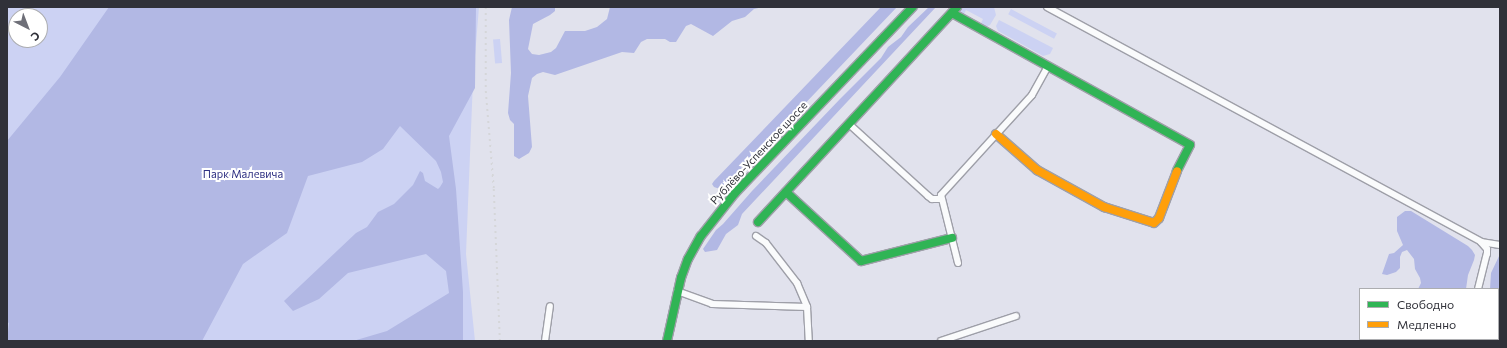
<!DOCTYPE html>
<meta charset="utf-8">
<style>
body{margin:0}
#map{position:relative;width:1507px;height:348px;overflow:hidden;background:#e1e2ed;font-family:Commissioner,sans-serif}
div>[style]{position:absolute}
.green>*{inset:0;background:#ccd2f3;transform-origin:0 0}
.forest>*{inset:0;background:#b2b8e4;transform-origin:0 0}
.roads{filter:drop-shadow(1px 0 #9e9fa8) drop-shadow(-1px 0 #9e9fa8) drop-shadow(0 1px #9e9fa8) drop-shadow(0 -1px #9e9fa8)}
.street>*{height:6px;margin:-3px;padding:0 3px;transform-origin:3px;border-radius:3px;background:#fafbfc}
.fast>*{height:8px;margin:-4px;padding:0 4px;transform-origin:4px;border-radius:4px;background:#30b455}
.slow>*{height:8px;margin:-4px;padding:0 4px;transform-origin:4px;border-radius:4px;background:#ff9f0a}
.rail>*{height:1.5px;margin-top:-0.75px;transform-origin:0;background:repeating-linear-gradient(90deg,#d5d6d9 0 2px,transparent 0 6px)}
span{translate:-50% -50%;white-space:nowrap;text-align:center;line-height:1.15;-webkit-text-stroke:4px #fff;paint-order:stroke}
.street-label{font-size:11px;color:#303139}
.park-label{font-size:11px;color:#2f3183}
.frame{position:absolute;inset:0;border:8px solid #303139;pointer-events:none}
.legend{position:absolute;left:1359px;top:288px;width:140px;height:52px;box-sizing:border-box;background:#fff;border:1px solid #acadb0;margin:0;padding:5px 7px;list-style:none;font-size:12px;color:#303139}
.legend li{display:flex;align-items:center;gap:8px;height:20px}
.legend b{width:20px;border:1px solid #acadb0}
.north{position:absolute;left:8px;top:8px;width:40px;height:40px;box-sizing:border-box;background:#fff;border:1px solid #acadb0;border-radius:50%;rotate:138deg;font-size:11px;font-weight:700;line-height:16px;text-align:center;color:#303139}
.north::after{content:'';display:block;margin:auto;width:14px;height:18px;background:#6e6f78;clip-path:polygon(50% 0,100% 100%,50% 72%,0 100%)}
</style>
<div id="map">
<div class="green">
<div style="clip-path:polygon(evenodd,7px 7px,479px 7px,473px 80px,466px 254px,475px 341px,7px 341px,7px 7px,16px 16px,40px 16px,40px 40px,16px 40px,16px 16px)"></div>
<div style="clip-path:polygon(960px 7px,994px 7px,996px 15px,990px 25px,986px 27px,981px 23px,983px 19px,966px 10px,964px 14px,957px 10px)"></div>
<div style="left:1011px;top:9px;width:52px;height:6px;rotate:28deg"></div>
<div style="clip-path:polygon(999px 20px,1053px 48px,1050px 54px,1043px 56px,998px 31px,996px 26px)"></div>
<div style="left:500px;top:39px;width:24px;height:7px;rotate:85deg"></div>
</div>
<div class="forest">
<div style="clip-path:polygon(109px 7px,476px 7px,475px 88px,449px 136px,456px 189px,463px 292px,463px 341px,353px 341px,387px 331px,449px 293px,446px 271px,426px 254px,348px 273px,319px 299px,293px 311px,284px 301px,356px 233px,367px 227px,378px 212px,394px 204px,413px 185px,420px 171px,423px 173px,425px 181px,438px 189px,440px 187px,443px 182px,441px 172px,436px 161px,400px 126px,383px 149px,362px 162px,308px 176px,287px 233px,243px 264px,202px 341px,7px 341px,9px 323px,7px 322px,7px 141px,60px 77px)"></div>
<div style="clip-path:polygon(512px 7px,555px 7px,555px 11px,550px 15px,533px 24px,528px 49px,532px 54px,539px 55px,551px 52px,556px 48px,565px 31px,585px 31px,597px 27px,607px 19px,610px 7px,763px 7px,754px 9px,745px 17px,732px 21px,713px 36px,691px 24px,686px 26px,676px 42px,670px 42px,665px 39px,647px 39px,641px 42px,634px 53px,622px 52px,555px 75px,543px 72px,537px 74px,532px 78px,528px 96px,532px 147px,529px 153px,519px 159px,514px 156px,514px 124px,510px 120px,508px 113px,511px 73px,509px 20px)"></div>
<div style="clip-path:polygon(881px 7px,897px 7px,756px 155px,743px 163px,741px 169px,723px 187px,720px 189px,714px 187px,712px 184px,714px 181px)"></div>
<div style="clip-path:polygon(929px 7px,936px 7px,742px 214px,738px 225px,726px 234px,717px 250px,705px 252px,703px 249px,716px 230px,723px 224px,752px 191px,840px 99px,881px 58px,888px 47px,901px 37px,908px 27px)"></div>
<div style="clip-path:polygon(1405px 211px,1411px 211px,1468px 246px,1472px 250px,1475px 255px,1474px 260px,1468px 275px,1466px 289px,1418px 289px,1421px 283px,1420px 278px,1415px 269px,1414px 259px,1407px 250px,1402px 252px,1400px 257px,1400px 268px,1396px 272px,1387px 275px,1382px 274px,1389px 254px,1394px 253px,1403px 245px,1397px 231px,1397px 217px)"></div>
<div style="clip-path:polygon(1500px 254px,1500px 341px,1446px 341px,1449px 339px,1498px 339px,1498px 289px,1490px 289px,1491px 273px)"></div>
<div style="left:1369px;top:339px;width:65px;height:2px"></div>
</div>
<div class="roads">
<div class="street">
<div style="left:1047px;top:7px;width:494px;rotate:28.4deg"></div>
<div style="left:1481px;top:242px;width:19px;rotate:9deg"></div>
<div style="left:849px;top:124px;width:107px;rotate:42.3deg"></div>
<div style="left:928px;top:196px;width:5px;rotate:37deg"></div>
<div style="left:932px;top:199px;width:9px"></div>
<div style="left:756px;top:236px;width:12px;rotate:35deg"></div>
<div style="left:766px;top:243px;width:51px;rotate:52.2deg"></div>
<div style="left:797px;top:283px;width:26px;rotate:67deg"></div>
<div style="left:807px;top:307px;width:34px;rotate:87deg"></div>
<div style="left:958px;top:263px;width:70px;rotate:-104deg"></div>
<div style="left:941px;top:195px;width:135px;rotate:-47.7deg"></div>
<div style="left:1032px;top:95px;width:33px;rotate:-61deg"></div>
<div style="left:1478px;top:289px;width:36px;rotate:-76deg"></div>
<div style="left:1487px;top:254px;width:5px;rotate:-90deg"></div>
<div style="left:1487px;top:249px;width:9px;rotate:-131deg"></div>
<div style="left:677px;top:291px;width:37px;rotate:20deg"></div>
<div style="left:712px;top:304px;width:95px;rotate:1.8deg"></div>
<div style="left:545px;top:341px;width:35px;rotate:-82deg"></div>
<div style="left:941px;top:341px;width:79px;rotate:-18.4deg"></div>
<div style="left:1442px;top:341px;width:3px;rotate:-45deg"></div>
</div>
<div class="fast">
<div style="left:952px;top:13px;width:272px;rotate:29deg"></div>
<div style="left:1190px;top:145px;width:29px;rotate:117deg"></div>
<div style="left:786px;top:192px;width:102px;rotate:42.6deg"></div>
<div style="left:861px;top:261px;width:94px;rotate:-14.2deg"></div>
<div style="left:758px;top:222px;width:293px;rotate:-47.2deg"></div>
<div style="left:667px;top:341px;width:65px;rotate:-77.5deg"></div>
<div style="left:681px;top:278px;width:20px;rotate:-70deg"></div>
<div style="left:688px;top:259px;width:26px;rotate:-61deg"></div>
<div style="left:701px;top:236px;width:55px;rotate:-51.7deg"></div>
<div style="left:735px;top:193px;width:257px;rotate:-46.3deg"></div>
</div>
<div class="slow">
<div style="left:996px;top:134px;width:55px;rotate:41.3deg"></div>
<div style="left:1037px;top:170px;width:77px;rotate:28.9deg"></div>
<div style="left:1104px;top:207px;width:52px;rotate:17.7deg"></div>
<div style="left:1154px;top:223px;width:7px;rotate:-45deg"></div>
<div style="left:1159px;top:218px;width:50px;rotate:-69deg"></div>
</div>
</div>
<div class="rail">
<div style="left:486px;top:7px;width:84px;rotate:90deg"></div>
<div style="left:486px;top:91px;width:98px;rotate:85.3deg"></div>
<div style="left:494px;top:189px;width:152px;rotate:87.7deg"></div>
</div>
<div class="street-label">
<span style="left:759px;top:153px;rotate:-47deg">Рублёво-Успенское шоссе</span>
</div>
<div class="park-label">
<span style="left:243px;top:174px">Парк Малевича</span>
</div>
<div class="frame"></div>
<ul class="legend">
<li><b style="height:5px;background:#30b455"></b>Свободно</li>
<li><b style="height:5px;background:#ff9f0a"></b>Медленно</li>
</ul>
<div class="north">С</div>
</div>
